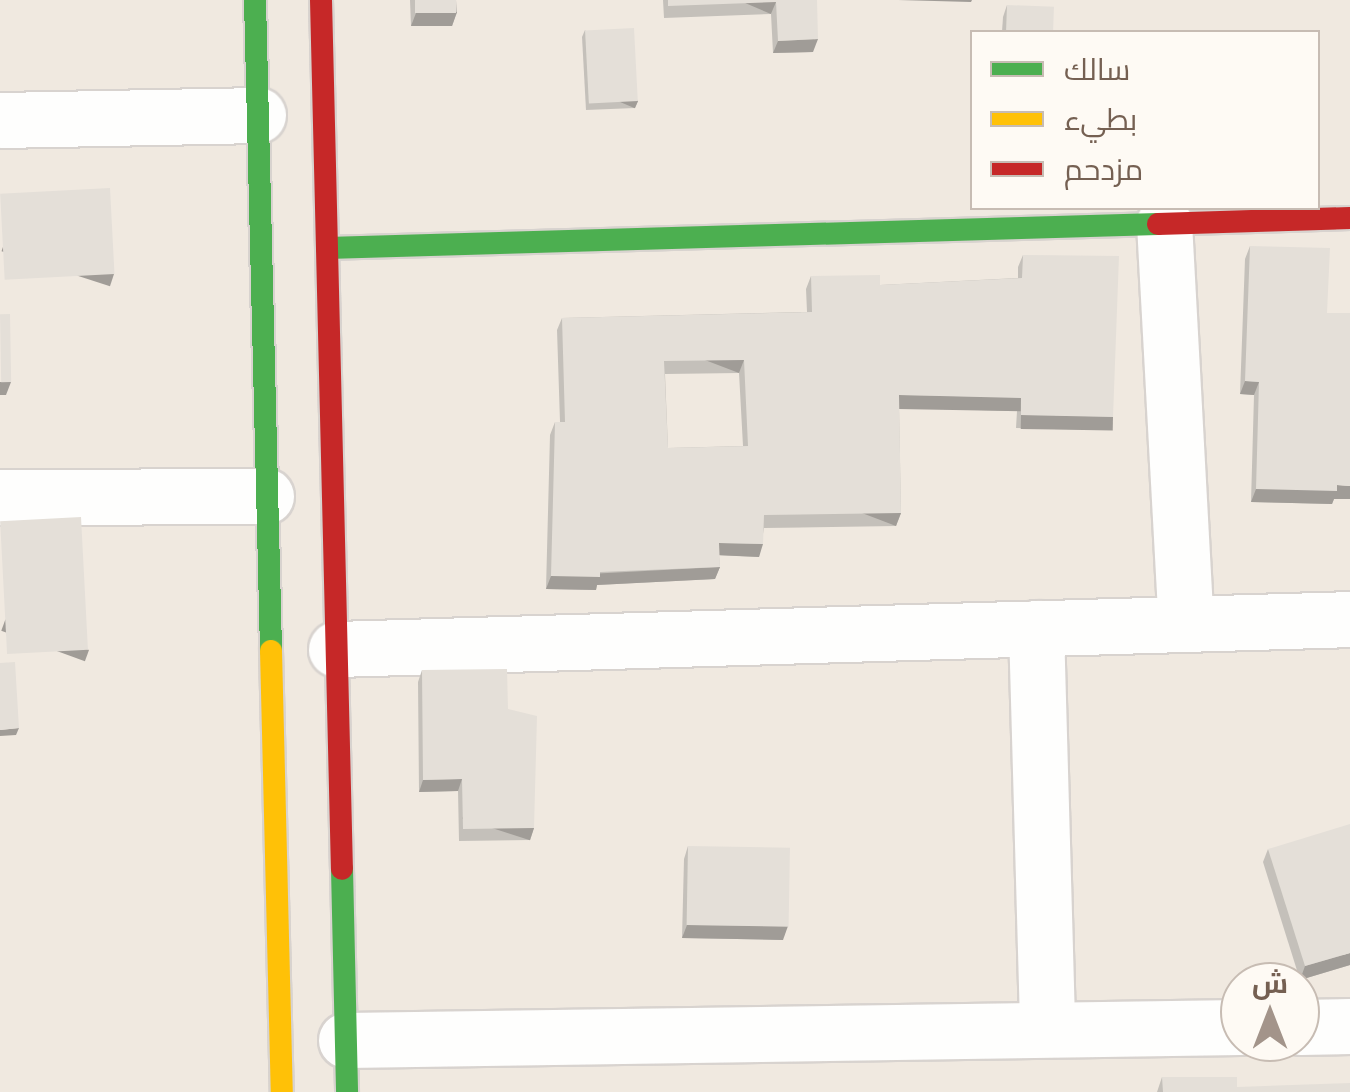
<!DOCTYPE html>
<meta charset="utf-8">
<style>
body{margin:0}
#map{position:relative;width:1350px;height:1092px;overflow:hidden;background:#f8f6f1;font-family:Roboto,Cairo,sans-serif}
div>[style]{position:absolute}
.residential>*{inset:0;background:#f0e9e0}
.roads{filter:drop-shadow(2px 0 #d8d3cf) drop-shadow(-2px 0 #d8d3cf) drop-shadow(0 2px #d8d3cf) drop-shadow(0 -2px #d8d3cf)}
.street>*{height:55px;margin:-27.5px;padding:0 27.5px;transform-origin:27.5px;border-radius:27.5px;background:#fefefd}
.fast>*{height:22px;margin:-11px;padding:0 11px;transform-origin:11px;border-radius:11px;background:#4caf50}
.slow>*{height:22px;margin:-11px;padding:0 11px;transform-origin:11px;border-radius:11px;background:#ffc107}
.jam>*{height:22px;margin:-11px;padding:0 11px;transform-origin:11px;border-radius:11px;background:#c62828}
.wall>*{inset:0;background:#c4c0ba}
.shaded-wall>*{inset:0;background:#a09c97;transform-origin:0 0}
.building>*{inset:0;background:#e4dfd8;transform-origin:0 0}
span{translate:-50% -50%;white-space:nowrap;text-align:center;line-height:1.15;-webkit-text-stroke:8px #fefaf4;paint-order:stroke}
.legend{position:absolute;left:970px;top:30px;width:350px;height:180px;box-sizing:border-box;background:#fefaf4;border:2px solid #c7bcb3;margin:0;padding:12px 18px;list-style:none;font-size:30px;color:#756052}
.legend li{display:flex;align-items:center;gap:20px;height:50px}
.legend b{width:50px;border:2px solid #c7bcb3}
.north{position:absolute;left:1220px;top:962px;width:100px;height:100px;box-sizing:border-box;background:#fefaf4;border:2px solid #c7bcb3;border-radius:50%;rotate:0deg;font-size:28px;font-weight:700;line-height:40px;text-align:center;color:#756052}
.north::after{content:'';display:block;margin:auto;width:35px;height:45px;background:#a3948a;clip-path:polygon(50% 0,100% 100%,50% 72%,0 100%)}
</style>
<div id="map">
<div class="residential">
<div style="clip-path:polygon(evenodd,0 0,1350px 0,1350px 1092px,0 1092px,0 0,972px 32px,1318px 32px,1318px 208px,972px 208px,972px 32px,0 0,1240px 982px,1300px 982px,1300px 1042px,1240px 1042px,1240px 982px)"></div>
</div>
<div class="roads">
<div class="street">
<div style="left:0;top:120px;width:258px;rotate:-1.1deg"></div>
<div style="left:1164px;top:223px;width:401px;rotate:86.9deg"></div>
<div style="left:0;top:497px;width:266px;rotate:-0.2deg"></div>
<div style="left:1036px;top:628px;width:400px;rotate:88.4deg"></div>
<div style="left:336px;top:649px;width:1014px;rotate:-1.69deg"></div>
<div style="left:1300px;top:1027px;width:50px;rotate:-1.1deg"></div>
<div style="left:346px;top:1040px;width:894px;rotate:-0.83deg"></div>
</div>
<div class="fast">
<div style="left:255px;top:0;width:651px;rotate:88.59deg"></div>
<div style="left:327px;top:248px;width:831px;rotate:-1.65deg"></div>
<div style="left:342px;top:869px;width:223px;rotate:88.7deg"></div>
</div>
<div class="slow">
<div style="left:271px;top:651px;width:441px;rotate:88.6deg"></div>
</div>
<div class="jam">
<div style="left:321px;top:0;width:869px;rotate:88.62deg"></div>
<div style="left:1158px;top:224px;width:192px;rotate:-1.8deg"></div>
</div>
</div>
<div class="wall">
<div style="clip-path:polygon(410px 0,456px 0,457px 12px,452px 26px,411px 26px)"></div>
<div style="clip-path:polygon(663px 0,817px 0,813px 52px,773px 53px,771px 14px,664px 18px)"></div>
<div style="clip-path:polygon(1007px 5px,1053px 32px,1002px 32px,1003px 17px)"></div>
<div style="clip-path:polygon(585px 30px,638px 101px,635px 108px,586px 110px,582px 37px)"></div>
<div style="clip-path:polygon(1250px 246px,1327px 313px,1334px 499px,1332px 504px,1251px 502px,1254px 395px,1240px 394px,1245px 259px)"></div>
<div style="clip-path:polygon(evenodd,1023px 255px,1113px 417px,1108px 430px,1016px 428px,1017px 411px,899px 408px,901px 513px,896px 526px,764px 528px,759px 557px,719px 555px,720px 567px,715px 579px,597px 585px,596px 590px,546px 589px,550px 435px,555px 422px,560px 422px,557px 330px,562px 318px,807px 312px,806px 289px,811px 276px,880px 285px,1018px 278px,1018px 267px,1023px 255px,739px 373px,743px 446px,668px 448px,665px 374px,739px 373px)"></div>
<div style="clip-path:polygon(422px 670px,508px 709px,534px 828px,530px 840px,459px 841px,458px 791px,419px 792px,418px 682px)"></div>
<div style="clip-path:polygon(688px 846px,783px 940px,682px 938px,684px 859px)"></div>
<div style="clip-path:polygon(1268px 849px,1350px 965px,1300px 980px,1263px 862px)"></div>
<div style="clip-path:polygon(1162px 1077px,1237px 1087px,1350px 1092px,1157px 1092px)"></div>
</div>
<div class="shaded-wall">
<div style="clip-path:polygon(898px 0,972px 0,971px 2px)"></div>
<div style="left:776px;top:2px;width:13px;height:108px;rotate:113deg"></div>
<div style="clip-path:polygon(457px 12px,452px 26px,411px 26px,416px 13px)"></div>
<div style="clip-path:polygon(818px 39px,813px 52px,773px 53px,778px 41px)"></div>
<div style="left:638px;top:101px;width:8px;height:50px;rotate:113deg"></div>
<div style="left:114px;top:274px;width:13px;height:114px;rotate:108deg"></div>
<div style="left:744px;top:360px;width:14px;height:80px;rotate:111deg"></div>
<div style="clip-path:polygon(1245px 381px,1259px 382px,1254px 395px,1240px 394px)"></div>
<div style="clip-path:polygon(0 382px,11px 382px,6px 395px,0 395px)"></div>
<div style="left:899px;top:395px;width:122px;height:14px;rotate:1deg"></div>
<div style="left:1021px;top:415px;width:92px;height:14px;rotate:1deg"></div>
<div style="clip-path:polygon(1337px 485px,1350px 486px,1350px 499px,1334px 499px,1332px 504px,1251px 502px,1256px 489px)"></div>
<div style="left:901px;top:513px;width:14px;height:137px;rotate:111deg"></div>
<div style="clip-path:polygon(719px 543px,763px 544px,759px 557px,714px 555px)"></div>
<div style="clip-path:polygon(720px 567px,715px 579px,597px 585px,596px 590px,546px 589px,551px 576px)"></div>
<div style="left:89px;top:650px;width:12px;height:89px;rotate:110deg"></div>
<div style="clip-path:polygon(19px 728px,16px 735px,0 736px,0 730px)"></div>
<div style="clip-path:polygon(462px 779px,458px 791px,419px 792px,423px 780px)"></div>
<div style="left:534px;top:828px;width:13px;height:71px;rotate:108deg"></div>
<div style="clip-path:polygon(687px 925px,788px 926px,783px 940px,682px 938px)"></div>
<div style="clip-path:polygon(1350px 953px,1350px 965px,1300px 980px,1305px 966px)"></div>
</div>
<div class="building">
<div style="left:415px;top:0;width:41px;height:13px"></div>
<div style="clip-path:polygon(668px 0,817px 0,818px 39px,778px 41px,776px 2px,668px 6px)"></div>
<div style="left:1007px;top:5px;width:47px;height:27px;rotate:2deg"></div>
<div style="left:634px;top:28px;width:73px;height:49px;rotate:87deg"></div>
<div style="left:110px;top:188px;width:86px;height:110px;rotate:87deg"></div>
<div style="clip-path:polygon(1250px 246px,1330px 248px,1327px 313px,1350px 313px,1350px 486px,1337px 485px,1337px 491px,1256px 489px,1259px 382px,1245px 381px)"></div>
<div style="clip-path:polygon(evenodd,1023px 255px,1119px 256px,1113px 417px,1021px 415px,1021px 398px,899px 395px,901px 513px,764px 515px,763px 544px,719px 543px,720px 567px,600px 572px,600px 577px,551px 576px,555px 422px,565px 422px,562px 318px,812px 312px,811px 276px,880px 275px,880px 285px,1022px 278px,1023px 255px,744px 360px,748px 446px,668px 448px,664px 361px,744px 360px)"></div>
<div style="left:10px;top:314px;width:68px;height:10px;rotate:89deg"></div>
<div style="left:81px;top:517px;width:133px;height:81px;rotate:87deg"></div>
<div style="clip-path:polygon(15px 662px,19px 728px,0 730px,0 663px)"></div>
<div style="clip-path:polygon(507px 669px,508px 709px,537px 716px,534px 828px,463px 829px,462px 779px,423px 780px,422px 670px)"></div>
<div style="clip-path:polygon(1350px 824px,1350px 953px,1305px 966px,1268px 849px)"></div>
<div style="left:688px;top:846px;width:102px;height:79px;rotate:1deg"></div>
<div style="clip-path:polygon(1162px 1077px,1237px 1077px,1237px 1087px,1350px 1083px,1350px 1092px,1163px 1092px)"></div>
</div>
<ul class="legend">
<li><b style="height:12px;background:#4caf50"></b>سالك</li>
<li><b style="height:12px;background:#ffc107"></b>بطيء</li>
<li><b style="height:12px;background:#c62828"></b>مزدحم</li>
</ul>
<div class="north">ش</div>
</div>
